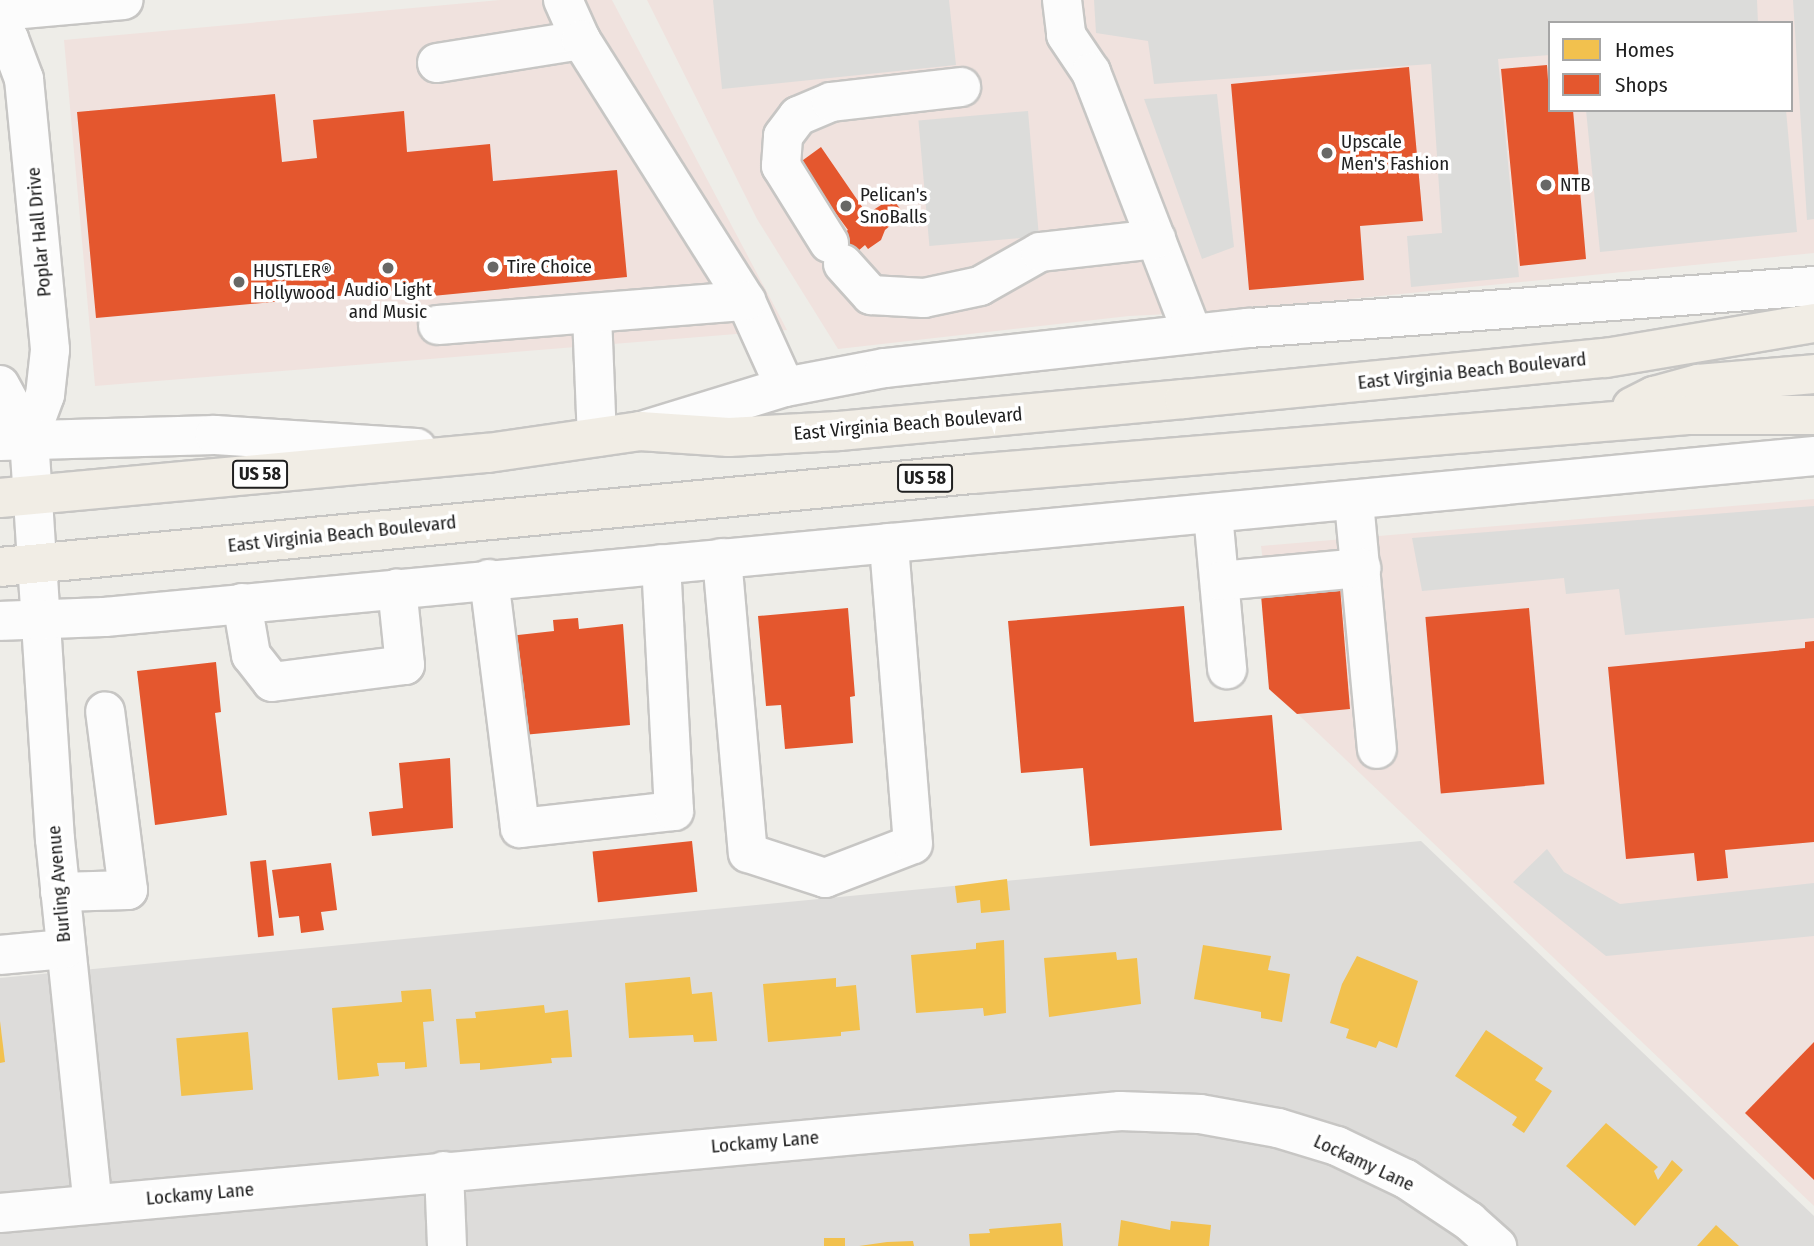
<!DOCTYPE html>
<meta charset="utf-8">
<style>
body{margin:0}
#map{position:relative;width:1814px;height:1246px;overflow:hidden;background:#eeede8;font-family:"Fira Sans Condensed",sans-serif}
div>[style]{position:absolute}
.residential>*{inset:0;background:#dddcda}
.commercial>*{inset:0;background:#f0e2de}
.religious>*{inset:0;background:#dcdcda;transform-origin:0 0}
.homes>*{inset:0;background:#f2c14e;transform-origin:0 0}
.shops>*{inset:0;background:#e4572e;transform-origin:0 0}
.roads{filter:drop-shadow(2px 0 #c7c6c4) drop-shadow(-2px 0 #c7c6c4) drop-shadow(0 2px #c7c6c4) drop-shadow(0 -2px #c7c6c4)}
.minor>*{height:38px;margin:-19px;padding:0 19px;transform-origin:19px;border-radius:19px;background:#fcfcfc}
.major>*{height:38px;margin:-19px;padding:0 19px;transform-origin:19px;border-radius:19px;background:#f1ede5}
.dots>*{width:19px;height:19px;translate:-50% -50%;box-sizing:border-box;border:4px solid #fff;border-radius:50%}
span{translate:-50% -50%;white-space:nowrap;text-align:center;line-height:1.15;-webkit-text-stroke:7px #fff;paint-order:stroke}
.shield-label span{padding:2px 5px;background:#fff;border:2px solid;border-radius:5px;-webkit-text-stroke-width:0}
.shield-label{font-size:18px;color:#202020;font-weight:700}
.poi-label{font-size:19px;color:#202020}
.left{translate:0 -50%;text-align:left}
.street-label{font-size:19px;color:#202020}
.legend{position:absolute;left:1548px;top:21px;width:245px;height:91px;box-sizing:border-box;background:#fff;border:2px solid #a6a6a6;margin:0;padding:9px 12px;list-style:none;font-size:21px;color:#202020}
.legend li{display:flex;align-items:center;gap:14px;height:35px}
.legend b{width:35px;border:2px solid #a6a6a6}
</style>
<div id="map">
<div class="residential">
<div style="clip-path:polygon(1421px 841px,1814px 1216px,1814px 1246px,0 1246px,0 978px)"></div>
</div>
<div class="commercial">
<div style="clip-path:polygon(500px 0,612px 0,787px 330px,95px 386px,64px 40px)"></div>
<div style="clip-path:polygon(evenodd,647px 0,1814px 0,1814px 253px,1230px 311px,1129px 316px,838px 349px,757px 219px,647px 0,1550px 23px,1791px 23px,1791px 110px,1550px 110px,1550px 23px)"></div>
<div style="clip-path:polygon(1814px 499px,1814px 1206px,1279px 696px,1261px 546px)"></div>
</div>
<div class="religious">
<div style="clip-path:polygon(713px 0,949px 0,956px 65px,722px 89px)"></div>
<div style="clip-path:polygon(1094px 0,1757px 0,1758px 23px,1550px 23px,1550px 55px,1498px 59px,1519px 277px,1411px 287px,1407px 236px,1442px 233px,1431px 64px,1154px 84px,1148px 41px,1096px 33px)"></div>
<div style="clip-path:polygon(1793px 0,1814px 0,1814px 219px,1807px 220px)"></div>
<div style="clip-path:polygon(1217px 94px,1234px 247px,1202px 259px,1144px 99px)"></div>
<div style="clip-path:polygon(1586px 110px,1786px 110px,1797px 232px,1600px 252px)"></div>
<div style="left:1028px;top:111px;width:126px;height:110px;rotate:85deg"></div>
<div style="clip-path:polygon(1814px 506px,1814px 618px,1625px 635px,1619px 589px,1566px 594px,1564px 578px,1422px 591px,1412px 538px)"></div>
<div style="clip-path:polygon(1547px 849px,1564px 872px,1620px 904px,1814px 883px,1814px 936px,1606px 956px,1513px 882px)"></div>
</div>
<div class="homes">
<div style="clip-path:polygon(1007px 879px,1010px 910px,981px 913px,980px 900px,957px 903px,955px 886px)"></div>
<div style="clip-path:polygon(1004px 940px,1006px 1013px,984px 1016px,983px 1008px,916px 1013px,911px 955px,976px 949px,976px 943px)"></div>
<div style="clip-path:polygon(1203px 945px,1271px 956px,1268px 970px,1290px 974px,1282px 1022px,1261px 1018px,1261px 1012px,1194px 999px)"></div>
<div style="clip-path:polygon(1116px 952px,1117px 960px,1137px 958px,1141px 1004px,1049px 1017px,1044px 958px)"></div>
<div style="clip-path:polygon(1357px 956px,1418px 981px,1397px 1048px,1379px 1041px,1376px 1048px,1346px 1038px,1349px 1029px,1330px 1023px,1342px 984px)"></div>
<div style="clip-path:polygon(690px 977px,692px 994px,712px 992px,717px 1041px,694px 1042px,693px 1035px,629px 1038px,625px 983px)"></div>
<div style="clip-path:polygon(836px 978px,836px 987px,856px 985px,860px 1030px,841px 1032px,841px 1036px,768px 1042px,763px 984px)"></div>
<div style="clip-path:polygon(431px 989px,434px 1021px,423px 1022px,427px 1067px,405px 1069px,405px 1062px,377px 1063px,379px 1076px,338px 1080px,332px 1008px,402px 1002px,401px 991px)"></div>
<div style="clip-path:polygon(544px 1005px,545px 1013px,568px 1010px,572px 1057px,551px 1058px,552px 1063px,480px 1070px,480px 1063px,460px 1064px,456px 1019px,476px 1018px,475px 1012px)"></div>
<div style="clip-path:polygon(0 1021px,5px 1062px,0 1063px)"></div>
<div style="clip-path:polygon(1486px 1030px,1543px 1068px,1535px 1080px,1552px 1091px,1524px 1133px,1512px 1125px,1517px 1117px,1455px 1076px)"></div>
<div style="left:248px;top:1032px;width:58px;height:72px;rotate:85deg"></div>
<div style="clip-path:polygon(1606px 1123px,1658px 1167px,1654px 1171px,1658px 1180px,1672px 1160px,1683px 1170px,1635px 1226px,1566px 1166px)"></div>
<div style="clip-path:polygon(1121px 1220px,1170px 1230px,1171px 1221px,1211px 1225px,1209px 1246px,1118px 1246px)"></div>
<div style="clip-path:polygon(1061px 1223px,1063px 1246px,970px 1246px,969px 1234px,990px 1233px,989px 1229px)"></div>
<div style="clip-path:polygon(1716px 1225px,1739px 1246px,1697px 1246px)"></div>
<div style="left:845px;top:1238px;width:8px;height:21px;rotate:90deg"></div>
<div style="clip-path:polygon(913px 1241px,914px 1246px,859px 1246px,887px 1242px)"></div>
</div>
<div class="shops">
<div style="clip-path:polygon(1547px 65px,1550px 110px,1573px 110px,1586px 259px,1520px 266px,1501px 69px)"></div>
<div style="clip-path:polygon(1409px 67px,1423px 221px,1360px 226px,1364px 280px,1249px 290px,1231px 84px)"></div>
<div style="clip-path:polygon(275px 94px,282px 162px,317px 158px,313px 120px,404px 111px,407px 152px,490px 144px,493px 181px,617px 170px,627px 277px,422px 297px,420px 283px,414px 284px,415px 289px,96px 318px,77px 112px)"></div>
<div style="clip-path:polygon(821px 147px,867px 214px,892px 198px,904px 214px,885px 230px,881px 240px,868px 249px,865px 245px,843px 264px,829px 243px,848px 230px,799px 163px)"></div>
<div style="clip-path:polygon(1340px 587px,1350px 709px,1297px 714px,1269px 689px,1261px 595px)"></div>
<div style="clip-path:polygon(1184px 606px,1194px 722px,1272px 715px,1282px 830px,1090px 846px,1083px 768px,1021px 773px,1008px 621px)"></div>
<div style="clip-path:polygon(848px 608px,855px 696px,850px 697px,853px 743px,785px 749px,781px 705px,766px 706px,758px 616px)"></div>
<div style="left:1529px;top:608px;width:177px;height:104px;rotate:85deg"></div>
<div style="clip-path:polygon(578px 618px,579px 629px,623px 624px,630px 725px,523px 735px,509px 636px,554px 631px,553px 620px)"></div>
<div style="clip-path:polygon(1814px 641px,1814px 842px,1725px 850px,1728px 878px,1697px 881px,1694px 853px,1626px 859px,1608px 667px,1805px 648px,1805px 642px)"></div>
<div style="clip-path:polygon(216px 662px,221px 712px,215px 713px,227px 815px,155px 825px,137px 671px)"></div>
<div style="clip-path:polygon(450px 758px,453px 828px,372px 836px,369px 812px,403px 808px,399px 763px)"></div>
<div style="left:692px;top:841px;width:51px;height:100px;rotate:84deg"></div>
<div style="left:266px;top:860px;width:76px;height:16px;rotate:84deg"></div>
<div style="clip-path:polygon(331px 863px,337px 910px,321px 912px,324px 930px,301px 933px,299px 916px,279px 918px,272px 870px)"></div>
<div style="clip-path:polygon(1814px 1042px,1814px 1180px,1745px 1113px)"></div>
</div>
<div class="roads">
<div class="minor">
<div style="left:563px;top:0;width:44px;rotate:65.8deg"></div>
<div style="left:1062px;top:0;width:35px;rotate:83deg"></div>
<div style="left:1066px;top:35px;width:45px;rotate:56deg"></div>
<div style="left:1091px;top:72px;width:280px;rotate:68.8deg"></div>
<div style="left:0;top:11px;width:124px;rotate:-5.1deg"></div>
<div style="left:0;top:30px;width:13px;rotate:45deg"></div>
<div style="left:9px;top:39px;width:43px;rotate:69.4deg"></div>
<div style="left:24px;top:79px;width:272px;rotate:84.5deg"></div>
<div style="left:50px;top:350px;width:45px;rotate:96.3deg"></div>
<div style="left:45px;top:395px;width:46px;rotate:110.4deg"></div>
<div style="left:29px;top:438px;width:402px;rotate:86.3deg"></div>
<div style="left:55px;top:839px;width:367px;rotate:84.1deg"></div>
<div style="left:437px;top:63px;width:146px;rotate:-9.1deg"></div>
<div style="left:581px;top:40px;width:309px;rotate:57.7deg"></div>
<div style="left:746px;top:301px;width:94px;rotate:65.6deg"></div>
<div style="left:829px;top:243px;width:91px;rotate:-121.9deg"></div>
<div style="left:781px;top:166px;width:30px;rotate:-86deg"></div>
<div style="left:783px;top:136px;width:25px;rotate:-53deg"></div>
<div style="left:798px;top:116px;width:36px;rotate:-23deg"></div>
<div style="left:831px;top:102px;width:131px;rotate:-6.6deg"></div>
<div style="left:843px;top:264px;width:42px;rotate:47.9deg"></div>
<div style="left:871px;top:295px;width:53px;rotate:3.2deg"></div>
<div style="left:924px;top:298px;width:57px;rotate:-12.1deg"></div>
<div style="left:980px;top:286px;width:69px;rotate:-29.5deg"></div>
<div style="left:1040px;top:252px;width:117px;rotate:-6.4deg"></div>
<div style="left:592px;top:315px;width:122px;rotate:87.7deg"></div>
<div style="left:438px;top:325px;width:309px;rotate:-4.5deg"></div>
<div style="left:0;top:385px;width:60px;rotate:61.3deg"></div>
<div style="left:642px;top:431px;width:150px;rotate:-17.1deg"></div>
<div style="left:785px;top:387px;width:102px;rotate:-10.8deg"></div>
<div style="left:885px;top:368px;width:366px;rotate:-6.3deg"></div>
<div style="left:1249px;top:328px;width:567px;rotate:-4.25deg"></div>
<div style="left:0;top:441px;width:215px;rotate:-1.6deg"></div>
<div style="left:215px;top:435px;width:202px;rotate:3.7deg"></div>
<div style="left:1354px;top:502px;width:248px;rotate:84.7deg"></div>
<div style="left:1213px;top:514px;width:156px;rotate:84.8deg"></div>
<div style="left:722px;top:558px;width:296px;rotate:85deg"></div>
<div style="left:748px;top:853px;width:81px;rotate:18deg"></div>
<div style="left:825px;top:878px;width:94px;rotate:-21.1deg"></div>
<div style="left:913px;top:844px;width:302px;rotate:-94.6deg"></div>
<div style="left:489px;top:579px;width:251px;rotate:82.9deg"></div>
<div style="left:520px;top:828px;width:155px;rotate:-6.3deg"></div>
<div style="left:674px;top:811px;width:247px;rotate:-93deg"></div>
<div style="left:1220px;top:581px;width:142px;rotate:-5.3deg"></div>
<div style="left:242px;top:603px;width:53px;rotate:80.2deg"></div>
<div style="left:251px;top:655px;width:34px;rotate:52deg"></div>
<div style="left:272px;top:682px;width:134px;rotate:-7.3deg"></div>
<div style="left:405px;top:665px;width:77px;rotate:-95.9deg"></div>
<div style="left:0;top:621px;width:105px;rotate:-2.2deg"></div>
<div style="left:105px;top:617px;width:1717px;rotate:-5.38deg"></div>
<div style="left:60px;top:892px;width:68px;rotate:-1.7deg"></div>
<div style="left:128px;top:890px;width:180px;rotate:-97.3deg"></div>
<div style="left:0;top:955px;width:65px;rotate:-5.3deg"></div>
<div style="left:444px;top:1171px;width:75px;rotate:87.7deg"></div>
<div style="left:0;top:1213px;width:1125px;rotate:-5.2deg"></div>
<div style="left:1120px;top:1111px;width:80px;rotate:2.1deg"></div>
<div style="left:1200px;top:1114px;width:79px;rotate:10.2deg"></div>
<div style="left:1278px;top:1128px;width:62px;rotate:17deg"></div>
<div style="left:1337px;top:1146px;width:76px;rotate:25.6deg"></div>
<div style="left:1406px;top:1179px;width:76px;rotate:33.7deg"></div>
<div style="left:1469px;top:1221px;width:38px;rotate:42deg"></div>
</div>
<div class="major">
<div style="left:1632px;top:407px;width:25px;rotate:-27deg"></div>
<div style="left:1654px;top:396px;width:46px;rotate:-15.3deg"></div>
<div style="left:1698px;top:384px;width:116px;rotate:-4.9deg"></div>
<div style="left:0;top:498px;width:490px;rotate:-5.3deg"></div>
<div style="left:488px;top:453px;width:154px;rotate:-8.2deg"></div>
<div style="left:640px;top:431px;width:89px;rotate:3.9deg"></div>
<div style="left:729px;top:437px;width:110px;rotate:-3.1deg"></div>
<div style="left:839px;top:431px;width:346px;rotate:-5.3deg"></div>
<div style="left:1184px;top:399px;width:423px;rotate:-5.6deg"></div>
<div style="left:1605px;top:358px;width:212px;rotate:-9.5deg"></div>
<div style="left:0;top:567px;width:976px;rotate:-5.47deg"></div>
<div style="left:972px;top:474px;width:718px;rotate:-4.71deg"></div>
<div style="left:1688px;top:415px;width:126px"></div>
</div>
</div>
<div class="dots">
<div style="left:1327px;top:153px;background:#686866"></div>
<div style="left:1546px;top:185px;background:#686866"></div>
<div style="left:846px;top:206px;background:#686866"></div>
<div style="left:493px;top:267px;background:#686866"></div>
<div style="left:388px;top:268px;background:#686866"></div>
<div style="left:239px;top:282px;background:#686866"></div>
</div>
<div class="shield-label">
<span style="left:260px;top:474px">US 58</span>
<span style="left:925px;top:478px">US 58</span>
</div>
<div class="poi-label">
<span class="left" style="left:1341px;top:153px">Upscale<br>Men's Fashion</span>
<span class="left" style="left:1560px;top:185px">NTB</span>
<span class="left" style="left:860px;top:206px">Pelican's<br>SnoBalls</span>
<span class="left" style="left:507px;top:267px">Tire Choice</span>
<span class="left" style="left:253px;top:282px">HUSTLER®<br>Hollywood</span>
<span style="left:388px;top:301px">Audio Light<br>and Music</span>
</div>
<div class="street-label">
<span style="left:39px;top:232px;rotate:-95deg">Poplar Hall Drive</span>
<span style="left:1472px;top:371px;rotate:-6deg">East Virginia Beach Boulevard</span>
<span style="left:908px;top:424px;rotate:-5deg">East Virginia Beach Boulevard</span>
<span style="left:342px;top:534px;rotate:-6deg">East Virginia Beach Boulevard</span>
<span style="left:59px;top:884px;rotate:-95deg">Burling Avenue</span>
<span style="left:765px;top:1142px;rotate:-5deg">Lockamy Lane</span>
<span style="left:1364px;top:1163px;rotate:25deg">Lockamy Lane</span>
<span style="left:200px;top:1194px;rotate:-5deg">Lockamy Lane</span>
</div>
<ul class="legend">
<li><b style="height:19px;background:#f2c14e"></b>Homes</li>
<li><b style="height:19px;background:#e4572e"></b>Shops</li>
</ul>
</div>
